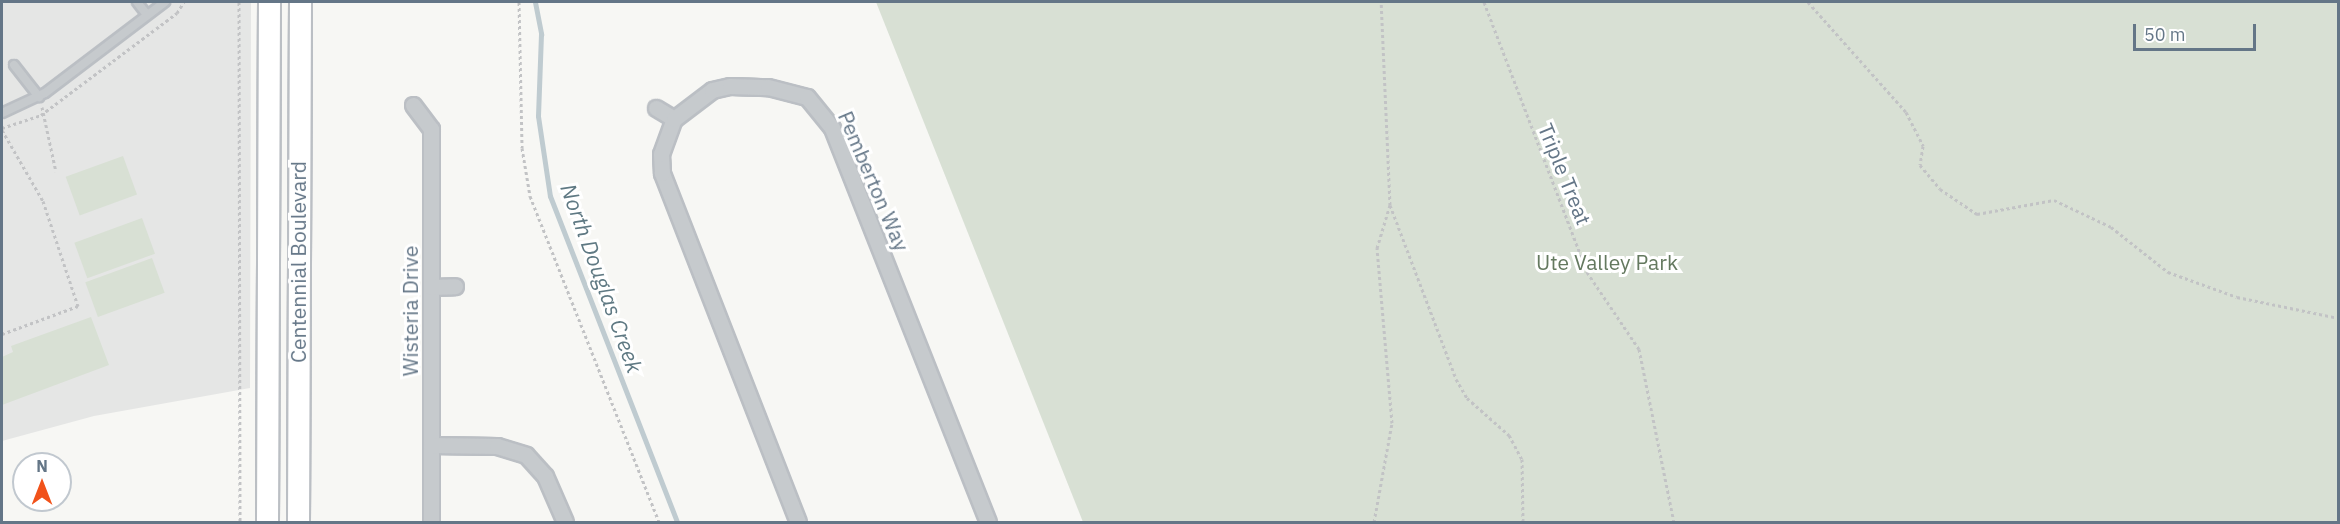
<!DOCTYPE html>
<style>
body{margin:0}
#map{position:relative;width:2340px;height:524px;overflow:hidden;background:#f7f7f4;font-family:"IBM Plex Sans",sans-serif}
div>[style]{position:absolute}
.built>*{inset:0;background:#e5e6e5}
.green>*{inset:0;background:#d8e0d4;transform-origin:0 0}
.stream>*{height:5px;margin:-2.5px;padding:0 2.5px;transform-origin:2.5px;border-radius:2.5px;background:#bfcbd0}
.path>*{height:3px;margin-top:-1.5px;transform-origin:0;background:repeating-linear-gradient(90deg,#c2c3c5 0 3px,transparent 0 6px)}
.roads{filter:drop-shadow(2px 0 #bbbfc4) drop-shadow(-2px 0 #bbbfc4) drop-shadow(0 2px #bbbfc4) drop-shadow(0 -2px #bbbfc4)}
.service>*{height:8px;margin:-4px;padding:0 4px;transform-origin:4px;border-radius:4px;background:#c6cacd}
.minor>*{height:15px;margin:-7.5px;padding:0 7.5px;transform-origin:7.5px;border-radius:7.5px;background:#c6cacd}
.secondary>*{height:21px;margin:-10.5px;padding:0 10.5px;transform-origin:10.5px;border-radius:10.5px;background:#fff}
span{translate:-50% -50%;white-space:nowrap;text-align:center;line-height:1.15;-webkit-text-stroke:6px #fff;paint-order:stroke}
.street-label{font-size:21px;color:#647687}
.park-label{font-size:21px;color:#64795f}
.water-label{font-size:22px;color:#5f7983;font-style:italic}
.frame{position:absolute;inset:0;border:3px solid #647687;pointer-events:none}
.north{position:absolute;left:12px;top:452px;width:60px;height:60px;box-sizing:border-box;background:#fff;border:2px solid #c1c8cf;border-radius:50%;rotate:0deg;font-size:16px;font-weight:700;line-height:24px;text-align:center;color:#647687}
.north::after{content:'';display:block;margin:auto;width:21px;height:27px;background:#f1521a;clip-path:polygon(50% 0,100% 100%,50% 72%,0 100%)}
.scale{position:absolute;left:2133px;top:24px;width:123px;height:27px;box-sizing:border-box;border:3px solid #647687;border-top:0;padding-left:8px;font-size:18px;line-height:21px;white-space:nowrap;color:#647687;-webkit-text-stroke:4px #fff;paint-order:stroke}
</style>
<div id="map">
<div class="built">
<div style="clip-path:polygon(2px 2px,251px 2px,250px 388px,94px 416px,2px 441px)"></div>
</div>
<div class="green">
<div style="clip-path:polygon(876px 2px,2338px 2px,2338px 522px,1083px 522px)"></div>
<div style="left:123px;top:156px;width:41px;height:61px;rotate:70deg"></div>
<div style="left:142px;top:218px;width:38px;height:72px;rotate:70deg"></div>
<div style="left:152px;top:258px;width:37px;height:71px;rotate:70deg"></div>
<div style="clip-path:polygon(91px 317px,109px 365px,2px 405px,2px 357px,13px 352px,11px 346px)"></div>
</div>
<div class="stream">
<div style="left:535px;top:2px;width:33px;rotate:79deg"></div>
<div style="left:541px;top:34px;width:82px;rotate:92.1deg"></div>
<div style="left:538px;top:116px;width:81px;rotate:81.5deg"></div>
<div style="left:550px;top:196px;width:350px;rotate:68.7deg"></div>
</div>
<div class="path">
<div style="left:239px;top:2px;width:520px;rotate:89.89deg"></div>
<div style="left:519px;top:2px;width:146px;rotate:88.8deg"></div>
<div style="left:522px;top:148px;width:49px;rotate:80.5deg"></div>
<div style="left:530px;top:196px;width:351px;rotate:68.4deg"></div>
<div style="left:1484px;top:2px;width:289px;rotate:69.1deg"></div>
<div style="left:1587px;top:272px;width:93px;rotate:56deg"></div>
<div style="left:1639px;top:349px;width:177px;rotate:78.6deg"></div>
<div style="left:1808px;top:2px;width:147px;rotate:48.3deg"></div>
<div style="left:1906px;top:112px;width:38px;rotate:63deg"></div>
<div style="left:1923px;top:146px;width:19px;rotate:99deg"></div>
<div style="left:1920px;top:165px;width:31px;rotate:50deg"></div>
<div style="left:1940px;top:189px;width:45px;rotate:34deg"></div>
<div style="left:1977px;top:214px;width:78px;rotate:-10.3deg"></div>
<div style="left:2054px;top:200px;width:63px;rotate:25.3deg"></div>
<div style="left:2111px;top:227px;width:73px;rotate:38.3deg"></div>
<div style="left:2168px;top:272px;width:73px;rotate:19.9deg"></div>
<div style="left:2237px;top:297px;width:103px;rotate:11.7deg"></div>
<div style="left:42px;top:107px;width:66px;rotate:77.8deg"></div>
<div style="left:2px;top:128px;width:41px;rotate:-18.4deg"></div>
<div style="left:41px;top:115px;width:170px;rotate:-36.9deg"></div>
<div style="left:177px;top:13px;width:13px;rotate:-58deg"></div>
<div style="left:2px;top:130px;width:82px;rotate:60deg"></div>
<div style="left:43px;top:201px;width:111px;rotate:71.6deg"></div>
<div style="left:78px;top:306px;width:81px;rotate:159.8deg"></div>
<div style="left:1390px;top:205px;width:186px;rotate:69.2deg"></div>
<div style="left:1456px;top:379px;width:22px;rotate:60deg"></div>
<div style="left:1467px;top:398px;width:56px;rotate:41.4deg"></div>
<div style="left:1509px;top:435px;width:27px;rotate:62deg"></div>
<div style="left:1522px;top:459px;width:63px;rotate:89.1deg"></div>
<div style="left:1374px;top:522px;width:101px;rotate:-79.7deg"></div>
<div style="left:1392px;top:423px;width:176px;rotate:-94.9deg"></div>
<div style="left:1377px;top:248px;width:45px;rotate:-73.2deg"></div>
<div style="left:1390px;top:205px;width:203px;rotate:-92.5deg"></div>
</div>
<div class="roads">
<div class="service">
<div style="left:137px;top:2px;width:16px;rotate:52deg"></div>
<div style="left:14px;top:65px;width:41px;rotate:52deg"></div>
<div style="left:2px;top:113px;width:47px;rotate:-24.9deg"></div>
<div style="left:45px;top:93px;width:151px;rotate:-37.2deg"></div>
</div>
<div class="minor">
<div style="left:413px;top:105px;width:30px;rotate:53deg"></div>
<div style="left:431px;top:129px;width:393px;rotate:90deg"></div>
<div style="left:656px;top:108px;width:21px;rotate:31deg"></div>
<div style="left:431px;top:287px;width:24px;rotate:-2deg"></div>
<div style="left:431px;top:445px;width:66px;rotate:0.9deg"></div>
<div style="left:497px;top:446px;width:30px;rotate:17deg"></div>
<div style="left:526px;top:455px;width:28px;rotate:48deg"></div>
<div style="left:545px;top:476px;width:50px;rotate:66.5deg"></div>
<div style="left:798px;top:522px;width:375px;rotate:-111.3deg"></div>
<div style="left:662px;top:173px;width:19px;rotate:-93deg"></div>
<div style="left:661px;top:154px;width:37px;rotate:-70deg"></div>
<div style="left:674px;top:119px;width:48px;rotate:-37.3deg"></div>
<div style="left:712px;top:90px;width:18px;rotate:-13deg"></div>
<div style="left:730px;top:86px;width:38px;rotate:2deg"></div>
<div style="left:768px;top:87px;width:40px;rotate:14.4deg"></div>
<div style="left:807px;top:97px;width:40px;rotate:51deg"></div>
<div style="left:832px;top:128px;width:424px;rotate:68.4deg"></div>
</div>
<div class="secondary">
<div style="left:267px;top:522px;width:520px;rotate:-89.78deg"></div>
<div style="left:298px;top:522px;width:520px;rotate:-89.78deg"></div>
</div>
</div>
<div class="street-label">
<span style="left:1565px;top:174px;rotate:68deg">Triple Treat</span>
<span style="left:874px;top:181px;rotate:67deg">Pemberton Way</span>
<span style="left:298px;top:262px;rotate:-90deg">Centennial Boulevard</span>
<span style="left:410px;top:311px;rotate:-90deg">Wisteria Drive</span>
</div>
<div class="park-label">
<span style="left:1607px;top:262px">Ute Valley Park</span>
</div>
<div class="water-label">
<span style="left:602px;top:278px;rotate:70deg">North Douglas Creek</span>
</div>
<div class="frame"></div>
<div class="north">N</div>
<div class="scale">50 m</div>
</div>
